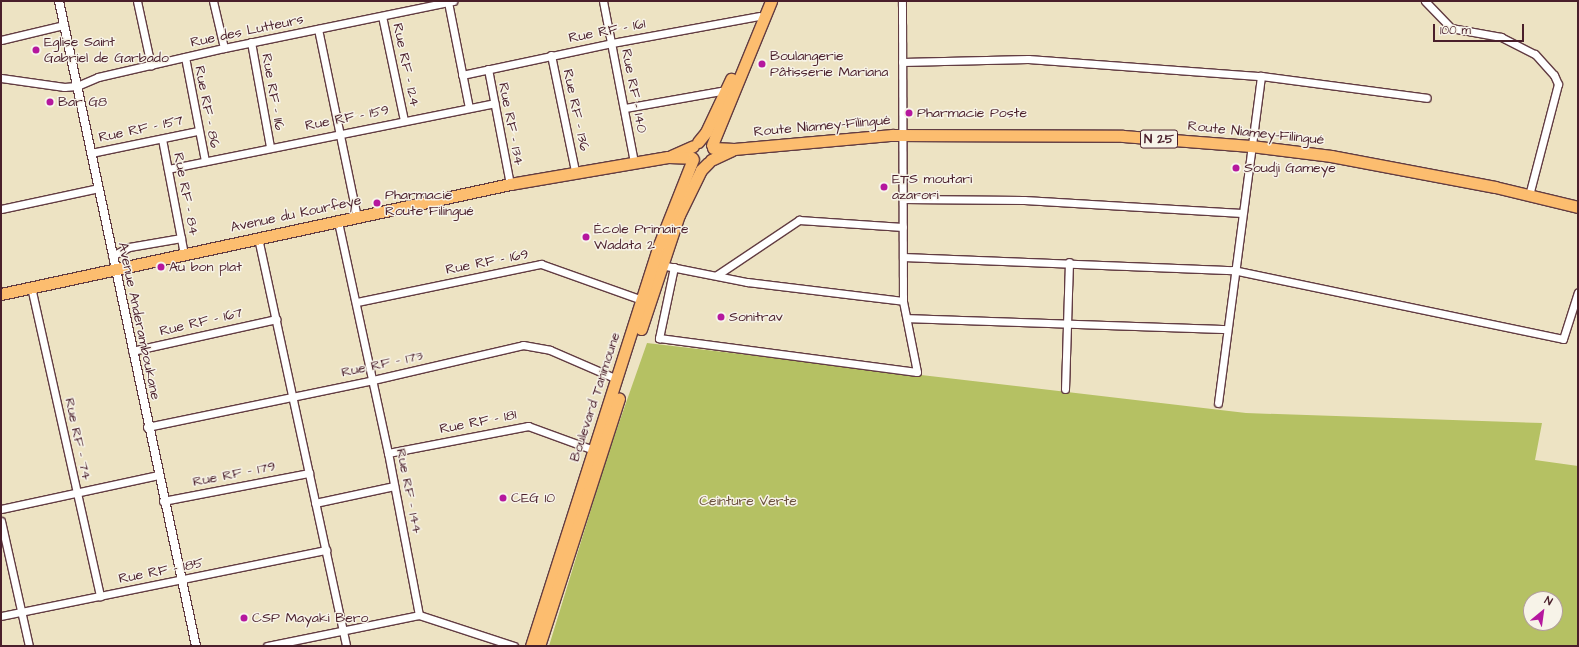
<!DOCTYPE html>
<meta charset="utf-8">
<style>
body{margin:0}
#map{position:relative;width:1579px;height:647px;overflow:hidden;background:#ede3c3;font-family:"Architects Daughter",sans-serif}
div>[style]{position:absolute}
.green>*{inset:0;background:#b5c163}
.roads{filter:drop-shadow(1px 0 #623c42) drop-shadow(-1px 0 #623c42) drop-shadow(0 1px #623c42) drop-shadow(0 -1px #623c42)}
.minor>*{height:7px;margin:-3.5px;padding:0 3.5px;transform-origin:3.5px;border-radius:3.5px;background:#fff}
.tertiary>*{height:8px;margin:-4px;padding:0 4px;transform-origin:4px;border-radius:4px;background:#fff}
.primary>*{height:11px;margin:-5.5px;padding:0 5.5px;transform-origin:5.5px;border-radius:5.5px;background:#fcbd6f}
.dots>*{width:11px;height:11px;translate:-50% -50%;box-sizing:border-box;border:2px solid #f7f3e8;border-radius:50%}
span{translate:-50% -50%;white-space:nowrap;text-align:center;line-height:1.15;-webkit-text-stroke:3px #f7f3e8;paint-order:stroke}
.shield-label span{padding:1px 3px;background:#f7f3e8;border:1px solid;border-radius:3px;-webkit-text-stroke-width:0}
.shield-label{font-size:13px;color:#4a1f2b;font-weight:700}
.street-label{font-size:14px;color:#4a1f2b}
.poi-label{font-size:14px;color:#4a1f2b}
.left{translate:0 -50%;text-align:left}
.park-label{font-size:14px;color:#6a503c}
.frame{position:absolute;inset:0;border:2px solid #4a1f2b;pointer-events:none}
.north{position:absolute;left:1523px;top:591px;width:40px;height:40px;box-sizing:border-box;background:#f7f3e8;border:1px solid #b29e9c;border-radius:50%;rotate:29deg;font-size:11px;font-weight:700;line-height:16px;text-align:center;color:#4a1f2b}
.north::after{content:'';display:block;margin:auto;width:14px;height:18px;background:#b5179e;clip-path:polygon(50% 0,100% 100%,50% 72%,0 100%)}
.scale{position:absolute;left:1433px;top:24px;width:91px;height:18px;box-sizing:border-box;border:2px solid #4a1f2b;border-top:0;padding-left:5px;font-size:12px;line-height:14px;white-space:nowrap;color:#4a1f2b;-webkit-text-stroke:3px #f7f3e8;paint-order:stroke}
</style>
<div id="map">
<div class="green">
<div style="clip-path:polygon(evenodd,647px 343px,1246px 413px,1542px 423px,1535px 460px,1578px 466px,1578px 646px,549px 646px,607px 457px,647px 343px,1531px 599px,1555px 599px,1555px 623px,1531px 623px,1531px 599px)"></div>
</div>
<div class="roads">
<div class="minor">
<div style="left:137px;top:1px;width:66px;rotate:77.8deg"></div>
<div style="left:213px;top:1px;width:48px;rotate:76.8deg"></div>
<div style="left:603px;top:1px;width:164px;rotate:79.1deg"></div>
<div style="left:1425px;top:1px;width:37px;rotate:46deg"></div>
<div style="left:1451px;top:28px;width:51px;rotate:10.2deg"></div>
<div style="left:1501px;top:37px;width:38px;rotate:27deg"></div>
<div style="left:1535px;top:54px;width:28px;rotate:48deg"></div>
<div style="left:1554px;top:75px;width:10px;rotate:66deg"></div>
<div style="left:1558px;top:84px;width:115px;rotate:104.6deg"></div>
<div style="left:448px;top:2px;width:108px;rotate:78.8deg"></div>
<div style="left:382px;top:16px;width:106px;rotate:78.1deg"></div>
<div style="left:318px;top:29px;width:192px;rotate:78.3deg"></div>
<div style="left:1px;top:40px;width:65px;rotate:-13.4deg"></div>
<div style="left:251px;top:42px;width:107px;rotate:79.7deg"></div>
<div style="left:551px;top:55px;width:118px;rotate:78.3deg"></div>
<div style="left:185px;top:57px;width:106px;rotate:79.1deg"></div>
<div style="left:902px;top:62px;width:126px;rotate:-1.4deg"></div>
<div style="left:1028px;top:59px;width:234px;rotate:4.2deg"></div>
<div style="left:1261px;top:76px;width:167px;rotate:7.5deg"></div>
<div style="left:488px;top:69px;width:117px;rotate:79.2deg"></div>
<div style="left:462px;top:75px;width:153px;rotate:-12deg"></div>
<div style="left:612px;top:43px;width:149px;rotate:-10.4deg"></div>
<div style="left:1px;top:78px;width:64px;rotate:8.1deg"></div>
<div style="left:64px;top:87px;width:13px;rotate:-4deg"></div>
<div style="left:77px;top:86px;width:23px;rotate:-23deg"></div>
<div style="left:98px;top:77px;width:129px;rotate:-13deg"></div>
<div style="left:224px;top:48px;width:234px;rotate:-11.6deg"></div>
<div style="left:625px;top:108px;width:103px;rotate:-10.1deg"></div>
<div style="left:162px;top:139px;width:117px;rotate:79.2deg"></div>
<div style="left:91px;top:153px;width:108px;rotate:-11.7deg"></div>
<div style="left:168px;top:169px;width:333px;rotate:-11.4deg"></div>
<div style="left:903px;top:199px;width:121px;rotate:0.5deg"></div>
<div style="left:1024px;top:200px;width:218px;rotate:3.4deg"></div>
<div style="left:1px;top:209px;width:100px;rotate:-12.1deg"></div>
<div style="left:258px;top:238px;width:417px;rotate:77.8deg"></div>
<div style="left:112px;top:256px;width:19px;rotate:-28deg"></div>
<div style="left:129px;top:247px;width:53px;rotate:-9.8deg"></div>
<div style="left:903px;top:257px;width:330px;rotate:2.3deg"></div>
<div style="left:1233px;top:270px;width:337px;rotate:11.8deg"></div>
<div style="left:1563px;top:339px;width:49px;rotate:-72.3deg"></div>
<div style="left:661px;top:265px;width:88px;rotate:11.2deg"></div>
<div style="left:747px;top:282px;width:157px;rotate:6.9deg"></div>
<div style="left:674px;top:267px;width:73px;rotate:101.9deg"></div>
<div style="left:659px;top:338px;width:260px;rotate:7.5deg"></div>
<div style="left:917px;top:372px;width:72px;rotate:-101.2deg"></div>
<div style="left:903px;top:301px;width:300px;rotate:-90.2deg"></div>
<div style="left:717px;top:275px;width:99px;rotate:-33.9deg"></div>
<div style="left:799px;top:220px;width:104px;rotate:3.9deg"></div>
<div style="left:31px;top:287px;width:317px;rotate:77.4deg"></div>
<div style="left:357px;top:302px;width:188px;rotate:-11.7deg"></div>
<div style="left:541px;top:264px;width:107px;rotate:19.6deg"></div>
<div style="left:907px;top:318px;width:319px;rotate:2deg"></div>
<div style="left:132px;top:351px;width:148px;rotate:-12.5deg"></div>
<div style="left:1065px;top:389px;width:127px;rotate:-88.2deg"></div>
<div style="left:1218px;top:403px;width:330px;rotate:-82.5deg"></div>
<div style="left:147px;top:427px;width:231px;rotate:-11.7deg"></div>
<div style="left:373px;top:380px;width:154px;rotate:-13.1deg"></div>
<div style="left:523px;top:345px;width:27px;rotate:10deg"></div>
<div style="left:550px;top:350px;width:73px;rotate:23.4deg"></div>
<div style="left:388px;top:453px;width:143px;rotate:-10.9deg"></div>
<div style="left:528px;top:426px;width:70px;rotate:20deg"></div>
<div style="left:163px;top:501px;width:149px;rotate:-10.9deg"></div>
<div style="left:315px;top:503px;width:81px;rotate:-12.1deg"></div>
<div style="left:1px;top:509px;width:161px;rotate:-12.2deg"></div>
<div style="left:1px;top:521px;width:128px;rotate:77.4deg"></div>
<div style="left:419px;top:615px;width:100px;rotate:18.1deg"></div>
<div style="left:1px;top:616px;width:332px;rotate:-11.5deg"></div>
<div style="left:267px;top:646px;width:155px;rotate:-11.5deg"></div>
<div style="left:419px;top:615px;width:165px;rotate:-100.8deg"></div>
<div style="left:388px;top:453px;width:237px;rotate:-102.2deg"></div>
</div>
<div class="tertiary">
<div style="left:59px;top:1px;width:659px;rotate:78.01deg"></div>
</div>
<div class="primary">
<div style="left:698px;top:142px;width:13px;rotate:-51deg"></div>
<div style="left:706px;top:132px;width:59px;rotate:-64.7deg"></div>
<div style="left:712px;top:145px;width:156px;rotate:-67.7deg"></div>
<div style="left:713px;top:148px;width:21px;rotate:3deg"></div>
<div style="left:734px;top:149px;width:159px;rotate:-5.1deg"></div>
<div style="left:892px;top:135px;width:231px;rotate:0.2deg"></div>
<div style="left:1123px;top:136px;width:128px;rotate:4.5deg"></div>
<div style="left:1251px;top:146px;width:81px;rotate:7.1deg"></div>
<div style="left:1331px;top:156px;width:167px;rotate:10.7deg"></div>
<div style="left:1495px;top:187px;width:85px;rotate:13.5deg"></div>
<div style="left:671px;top:156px;width:24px;rotate:-24deg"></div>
<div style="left:711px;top:160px;width:23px;rotate:-25deg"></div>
<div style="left:1px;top:294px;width:521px;rotate:-12.19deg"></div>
<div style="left:510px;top:184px;width:160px;rotate:-9.7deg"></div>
<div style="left:668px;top:157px;width:24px;rotate:2deg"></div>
<div style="left:641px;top:329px;width:120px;rotate:-71.6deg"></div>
<div style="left:679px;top:215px;width:50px;rotate:-63.9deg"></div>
<div style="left:701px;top:170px;width:10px;rotate:-45deg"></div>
<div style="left:531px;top:646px;width:421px;rotate:-72.3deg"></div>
<div style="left:659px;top:245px;width:92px;rotate:-68.4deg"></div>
<div style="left:539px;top:646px;width:260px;rotate:-72.1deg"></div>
</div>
</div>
<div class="dots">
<div style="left:36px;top:50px;background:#b5179e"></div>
<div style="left:762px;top:64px;background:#b5179e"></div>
<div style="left:50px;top:102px;background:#b5179e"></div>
<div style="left:909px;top:113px;background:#b5179e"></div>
<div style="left:1236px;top:168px;background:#b5179e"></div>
<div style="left:884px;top:187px;background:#b5179e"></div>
<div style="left:377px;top:203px;background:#b5179e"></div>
<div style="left:586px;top:237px;background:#b5179e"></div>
<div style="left:161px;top:267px;background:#b5179e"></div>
<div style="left:721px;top:317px;background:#b5179e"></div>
<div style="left:503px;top:498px;background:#b5179e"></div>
<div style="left:244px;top:618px;background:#b5179e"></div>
</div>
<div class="shield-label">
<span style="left:1159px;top:139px">N 25</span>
</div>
<div class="street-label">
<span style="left:247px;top:31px;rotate:-12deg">Rue des Lutteurs</span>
<span style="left:607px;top:31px;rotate:-11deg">Rue RF - 161</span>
<span style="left:406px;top:65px;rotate:78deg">Rue RF - 124</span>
<span style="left:634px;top:91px;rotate:79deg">Rue RF - 140</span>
<span style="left:273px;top:92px;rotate:80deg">Rue RF - 116</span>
<span style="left:207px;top:107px;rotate:79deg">Rue RF - 86</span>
<span style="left:576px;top:110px;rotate:78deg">Rue RF - 136</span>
<span style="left:347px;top:118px;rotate:-11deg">Rue RF - 159</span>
<span style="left:511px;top:124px;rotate:79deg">Rue RF - 134</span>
<span style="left:822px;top:126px;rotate:-5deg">Route Niamey-Filingué</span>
<span style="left:141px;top:129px;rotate:-12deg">Rue RF - 157</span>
<span style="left:1256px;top:133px;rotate:6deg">Route Niamey-Filingué</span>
<span style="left:186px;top:194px;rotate:79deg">Rue RF - 84</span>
<span style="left:296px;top:214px;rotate:-12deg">Avenue du Kourfeye</span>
<span style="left:487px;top:262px;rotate:-11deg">Rue RF - 169</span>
<span style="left:139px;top:321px;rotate:78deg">Avenue Anderamboukane</span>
<span style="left:201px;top:322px;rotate:-13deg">Rue RF - 167</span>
<span style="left:382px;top:364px;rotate:-12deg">Rue RF - 173</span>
<span style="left:595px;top:397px;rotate:-72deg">Boulevard Tanimoune</span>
<span style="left:478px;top:422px;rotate:-11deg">Rue RF - 181</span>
<span style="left:78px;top:439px;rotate:78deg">Rue RF - 74</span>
<span style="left:234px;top:474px;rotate:-11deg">Rue RF - 179</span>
<span style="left:409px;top:491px;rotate:79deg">Rue RF - 144</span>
<span style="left:161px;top:571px;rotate:-11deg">Rue RF - 185</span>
</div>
<div class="poi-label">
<span class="left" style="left:44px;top:50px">Eglise Saint<br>Gabriel de Garbado</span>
<span class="left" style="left:770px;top:64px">Boulangerie<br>Pâtisserie Mariana</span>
<span class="left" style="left:58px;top:102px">Bar G8</span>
<span class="left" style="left:917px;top:113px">Pharmacie Poste</span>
<span class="left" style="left:1244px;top:168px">Soudji Gameye</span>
<span class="left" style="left:892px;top:187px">ETS moutari<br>azarori</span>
<span class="left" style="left:385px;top:203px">Pharmacie<br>Route Filingué</span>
<span class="left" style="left:594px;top:237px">École Primaire<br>Wadata 2</span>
<span class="left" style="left:169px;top:267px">Au bon plat</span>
<span class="left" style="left:729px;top:317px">Sonitrav</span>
<span class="left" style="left:511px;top:498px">CEG 10</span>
<span class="left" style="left:252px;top:618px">CSP Mayaki Bero</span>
</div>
<div class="park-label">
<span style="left:748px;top:501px">Ceinture Verte</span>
</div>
<div class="frame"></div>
<div class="north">N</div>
<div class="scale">100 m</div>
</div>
